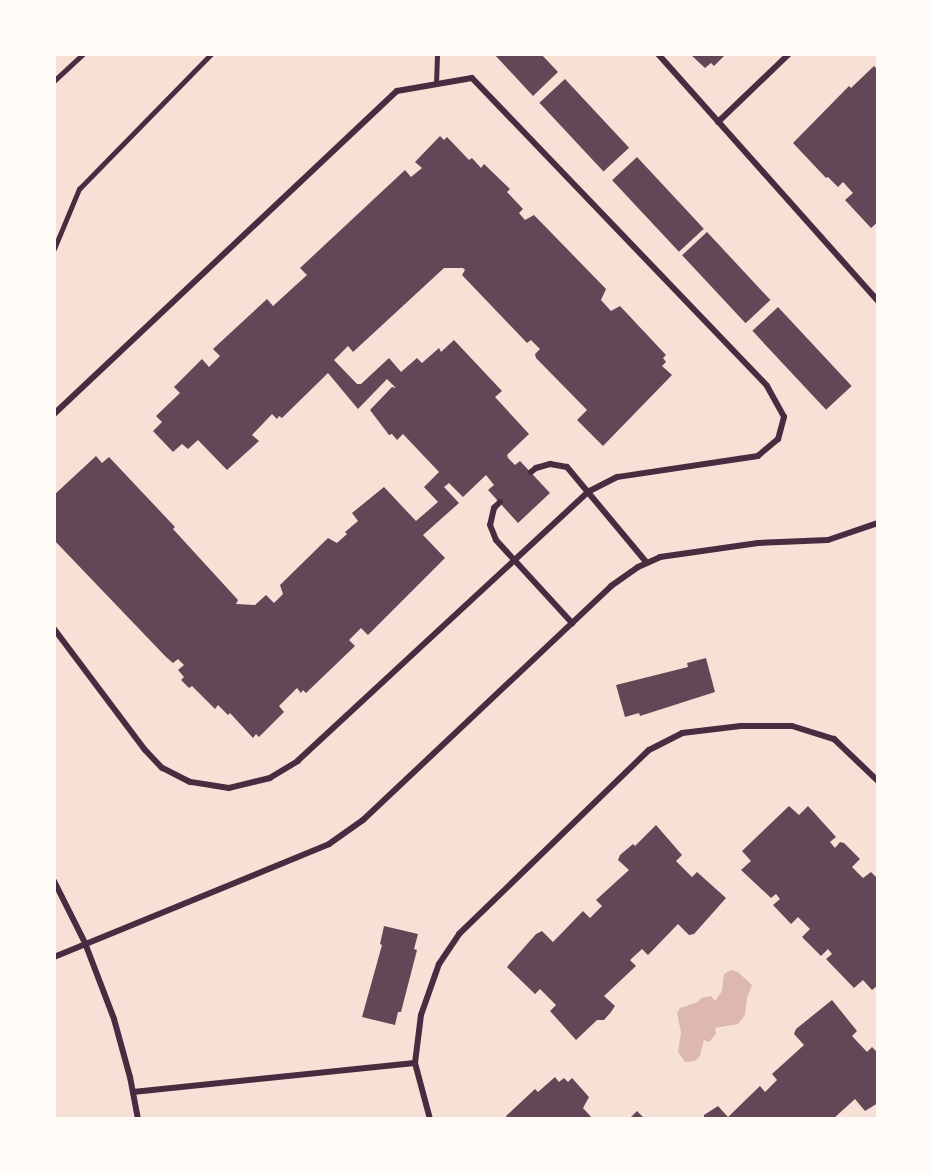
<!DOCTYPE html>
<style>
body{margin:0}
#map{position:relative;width:932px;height:1173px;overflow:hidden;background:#f7e1d7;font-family:Montserrat,sans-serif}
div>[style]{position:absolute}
.water>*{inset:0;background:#dcb8b0}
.building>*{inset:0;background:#644757;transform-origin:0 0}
.service>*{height:4.5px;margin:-2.25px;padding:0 2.25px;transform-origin:2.25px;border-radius:2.25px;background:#4a2c40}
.minor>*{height:6px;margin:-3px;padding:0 3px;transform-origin:3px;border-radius:3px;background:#4a2c40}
span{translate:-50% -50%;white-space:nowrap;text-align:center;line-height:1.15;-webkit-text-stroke:5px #fffaf5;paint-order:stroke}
.frame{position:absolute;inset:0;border:56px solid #fffaf5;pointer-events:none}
</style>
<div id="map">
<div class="water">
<div style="clip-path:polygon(731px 970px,738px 972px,752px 985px,747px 998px,745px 1015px,738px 1024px,715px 1028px,716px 1034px,709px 1042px,704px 1040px,700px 1056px,695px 1061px,685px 1062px,678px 1052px,681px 1032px,677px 1013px,680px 1008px,698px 1002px,701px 998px,711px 996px,715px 1001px,722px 991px,724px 974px)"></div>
</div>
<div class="building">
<div style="clip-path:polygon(494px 54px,541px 54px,558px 72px,533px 96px)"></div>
<div style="clip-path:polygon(690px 54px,726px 54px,714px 66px,711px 63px,705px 68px)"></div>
<div style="clip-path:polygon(874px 66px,878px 70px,878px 222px,871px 228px,845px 200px,853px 193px,843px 182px,838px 187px,828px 177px,826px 178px,793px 143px,849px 86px,851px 88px)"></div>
<div style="left:565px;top:79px;width:94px;height:35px;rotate:47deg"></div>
<div style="clip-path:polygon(440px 136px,444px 140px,447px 137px,469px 160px,472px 158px,481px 168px,484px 164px,510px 189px,507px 192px,523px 209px,519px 213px,525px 220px,534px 215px,606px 289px,601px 300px,611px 311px,620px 306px,666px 355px,663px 358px,666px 362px,662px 366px,672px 375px,603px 446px,577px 420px,587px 410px,536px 358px,535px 354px,540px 349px,531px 340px,527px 343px,462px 275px,465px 270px,463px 268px,444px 268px,353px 352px,348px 346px,334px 360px,357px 384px,361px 384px,389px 358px,401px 372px,417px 358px,422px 363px,439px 348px,441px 352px,454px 340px,502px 391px,495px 397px,529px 434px,507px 455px,508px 458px,515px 465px,520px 461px,550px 493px,518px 523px,488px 490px,494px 485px,486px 475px,463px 497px,449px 483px,444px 487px,459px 503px,423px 535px,445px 558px,368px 635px,361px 628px,349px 640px,355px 646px,306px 693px,303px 690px,301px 693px,297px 688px,279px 706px,284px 712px,259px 737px,256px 734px,253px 738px,230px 713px,228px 715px,218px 705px,215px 709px,192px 686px,189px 688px,181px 680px,184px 677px,178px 670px,184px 665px,178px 659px,173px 663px,166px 657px,54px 540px,54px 495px,96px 456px,102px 463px,109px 457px,175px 527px,173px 529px,238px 600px,236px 604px,255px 605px,266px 595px,274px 603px,283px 594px,280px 585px,328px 538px,337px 543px,347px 534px,345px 532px,358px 521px,352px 513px,384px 487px,416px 521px,438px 502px,424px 487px,439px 472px,403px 434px,397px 440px,392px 434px,389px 435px,370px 410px,392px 387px,396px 388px,387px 379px,358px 409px,328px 373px,282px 418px,279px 416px,277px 419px,272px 414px,252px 435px,259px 441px,227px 470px,198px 440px,188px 449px,182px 444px,173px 452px,153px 431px,162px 422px,156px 416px,180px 393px,174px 387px,202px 359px,209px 367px,220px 356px,213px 349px,267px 299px,273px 306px,307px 275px,300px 268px,405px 170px,411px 177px,422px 168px,415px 162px)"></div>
<div style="left:637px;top:157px;width:98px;height:34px;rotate:47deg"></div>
<div style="left:707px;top:232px;width:93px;height:34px;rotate:47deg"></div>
<div style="left:778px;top:307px;width:108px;height:35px;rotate:47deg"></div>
<div style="clip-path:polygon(706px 658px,715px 692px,640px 716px,639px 713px,625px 717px,616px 685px,688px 667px,687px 663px)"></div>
<div style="clip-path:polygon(789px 806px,799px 815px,808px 806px,836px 837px,830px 842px,835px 848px,840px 842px,844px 843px,860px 859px,852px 867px,863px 878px,871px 872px,878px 879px,878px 985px,872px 990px,863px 980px,854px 988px,826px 959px,832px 954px,828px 949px,821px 956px,802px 937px,810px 929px,798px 917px,791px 924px,773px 905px,780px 899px,776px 894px,771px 898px,741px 870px,751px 861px,742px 851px)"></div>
<div style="clip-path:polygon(656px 825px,682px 855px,676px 861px,692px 877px,697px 872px,726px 898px,694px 934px,689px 935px,678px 924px,648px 955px,642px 949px,630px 960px,636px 966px,604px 996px,615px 1006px,611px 1012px,604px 1020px,597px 1020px,576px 1040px,550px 1011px,556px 1005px,540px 989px,535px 994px,507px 967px,536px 934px,542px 931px,553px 942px,583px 911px,590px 918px,602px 906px,596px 900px,629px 870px,618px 860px,620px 855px,633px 844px,635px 846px)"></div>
<div style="clip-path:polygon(384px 926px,418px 934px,414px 949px,417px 950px,401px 1012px,398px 1012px,395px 1025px,362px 1017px,382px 945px,380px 944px)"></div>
<div style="clip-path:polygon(832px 1000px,857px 1031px,852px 1036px,867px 1052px,872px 1047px,878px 1053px,878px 1103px,865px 1111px,855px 1099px,833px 1119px,704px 1119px,704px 1115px,718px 1106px,728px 1117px,760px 1086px,765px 1092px,777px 1080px,772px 1074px,804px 1045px,794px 1034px,796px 1029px)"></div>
<div style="clip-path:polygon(555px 1077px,559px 1082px,564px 1078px,568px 1082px,572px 1078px,589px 1097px,583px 1108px,593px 1119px,508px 1119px,506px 1116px,535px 1089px,538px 1092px)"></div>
<div style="clip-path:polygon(637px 1111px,643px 1117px,651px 1119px,629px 1119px)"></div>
</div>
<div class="service">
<div style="left:54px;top:81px;width:40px;rotate:-43deg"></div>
<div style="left:436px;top:84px;width:30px;rotate:-88deg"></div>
<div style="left:54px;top:249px;width:65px;rotate:-67.4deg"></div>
<div style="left:79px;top:189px;width:189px;rotate:-45.6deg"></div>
</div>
<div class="minor">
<div style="left:658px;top:54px;width:331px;rotate:48.3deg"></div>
<div style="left:718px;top:122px;width:98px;rotate:-43.8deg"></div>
<div style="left:54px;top:414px;width:471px;rotate:-43.3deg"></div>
<div style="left:397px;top:91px;width:76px;rotate:-9.8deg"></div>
<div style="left:472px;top:78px;width:426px;rotate:46.2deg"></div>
<div style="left:767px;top:386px;width:35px;rotate:61deg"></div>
<div style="left:784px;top:417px;width:23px;rotate:105deg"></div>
<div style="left:778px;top:439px;width:26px;rotate:140deg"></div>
<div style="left:758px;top:456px;width:143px;rotate:171.5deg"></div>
<div style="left:617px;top:477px;width:33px;rotate:153deg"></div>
<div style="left:588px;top:492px;width:396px;rotate:137.2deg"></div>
<div style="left:298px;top:761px;width:33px;rotate:149deg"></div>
<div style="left:270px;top:778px;width:42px;rotate:166.3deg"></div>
<div style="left:229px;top:788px;width:39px;rotate:-171deg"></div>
<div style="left:190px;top:782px;width:31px;rotate:-153deg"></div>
<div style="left:162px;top:768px;width:25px;rotate:-133deg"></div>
<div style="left:145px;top:750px;width:151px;rotate:-126.9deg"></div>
<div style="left:531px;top:472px;width:6px;rotate:-39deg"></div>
<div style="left:536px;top:468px;width:15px;rotate:-16deg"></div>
<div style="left:550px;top:464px;width:17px;rotate:10deg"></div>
<div style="left:567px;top:467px;width:125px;rotate:50.2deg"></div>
<div style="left:500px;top:502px;width:8px;rotate:135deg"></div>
<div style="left:494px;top:508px;width:17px;rotate:103deg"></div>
<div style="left:490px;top:525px;width:16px;rotate:68deg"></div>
<div style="left:496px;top:540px;width:113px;rotate:47.5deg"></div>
<div style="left:54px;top:881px;width:69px;rotate:63.4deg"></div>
<div style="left:85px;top:943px;width:81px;rotate:69.1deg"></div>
<div style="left:114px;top:1019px;width:60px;rotate:74.6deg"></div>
<div style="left:130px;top:1077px;width:43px;rotate:79.2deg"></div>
<div style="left:54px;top:957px;width:297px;rotate:-22.3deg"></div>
<div style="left:329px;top:844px;width:42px;rotate:-35.2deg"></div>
<div style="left:363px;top:820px;width:341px;rotate:-43.3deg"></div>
<div style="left:611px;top:586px;width:33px;rotate:-35deg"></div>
<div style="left:638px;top:567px;width:24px;rotate:-24deg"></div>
<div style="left:660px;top:557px;width:99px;rotate:-8.1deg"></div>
<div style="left:758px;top:543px;width:70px;rotate:-2.5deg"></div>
<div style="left:828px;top:540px;width:53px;rotate:-18.8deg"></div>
<div style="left:133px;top:1092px;width:283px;rotate:-5.9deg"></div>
<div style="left:430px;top:1119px;width:58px;rotate:-105deg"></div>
<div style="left:415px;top:1063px;width:48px;rotate:-82.9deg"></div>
<div style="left:421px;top:1015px;width:54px;rotate:-70.6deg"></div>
<div style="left:439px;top:964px;width:36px;rotate:-56deg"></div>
<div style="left:459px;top:934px;width:264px;rotate:-44.1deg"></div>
<div style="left:649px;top:750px;width:37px;rotate:-27deg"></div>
<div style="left:682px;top:733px;width:59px;rotate:-6.8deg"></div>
<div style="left:741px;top:726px;width:51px"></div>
<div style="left:792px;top:726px;width:44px;rotate:17.2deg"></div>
<div style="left:834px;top:739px;width:61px;rotate:43.7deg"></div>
</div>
<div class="frame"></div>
</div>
